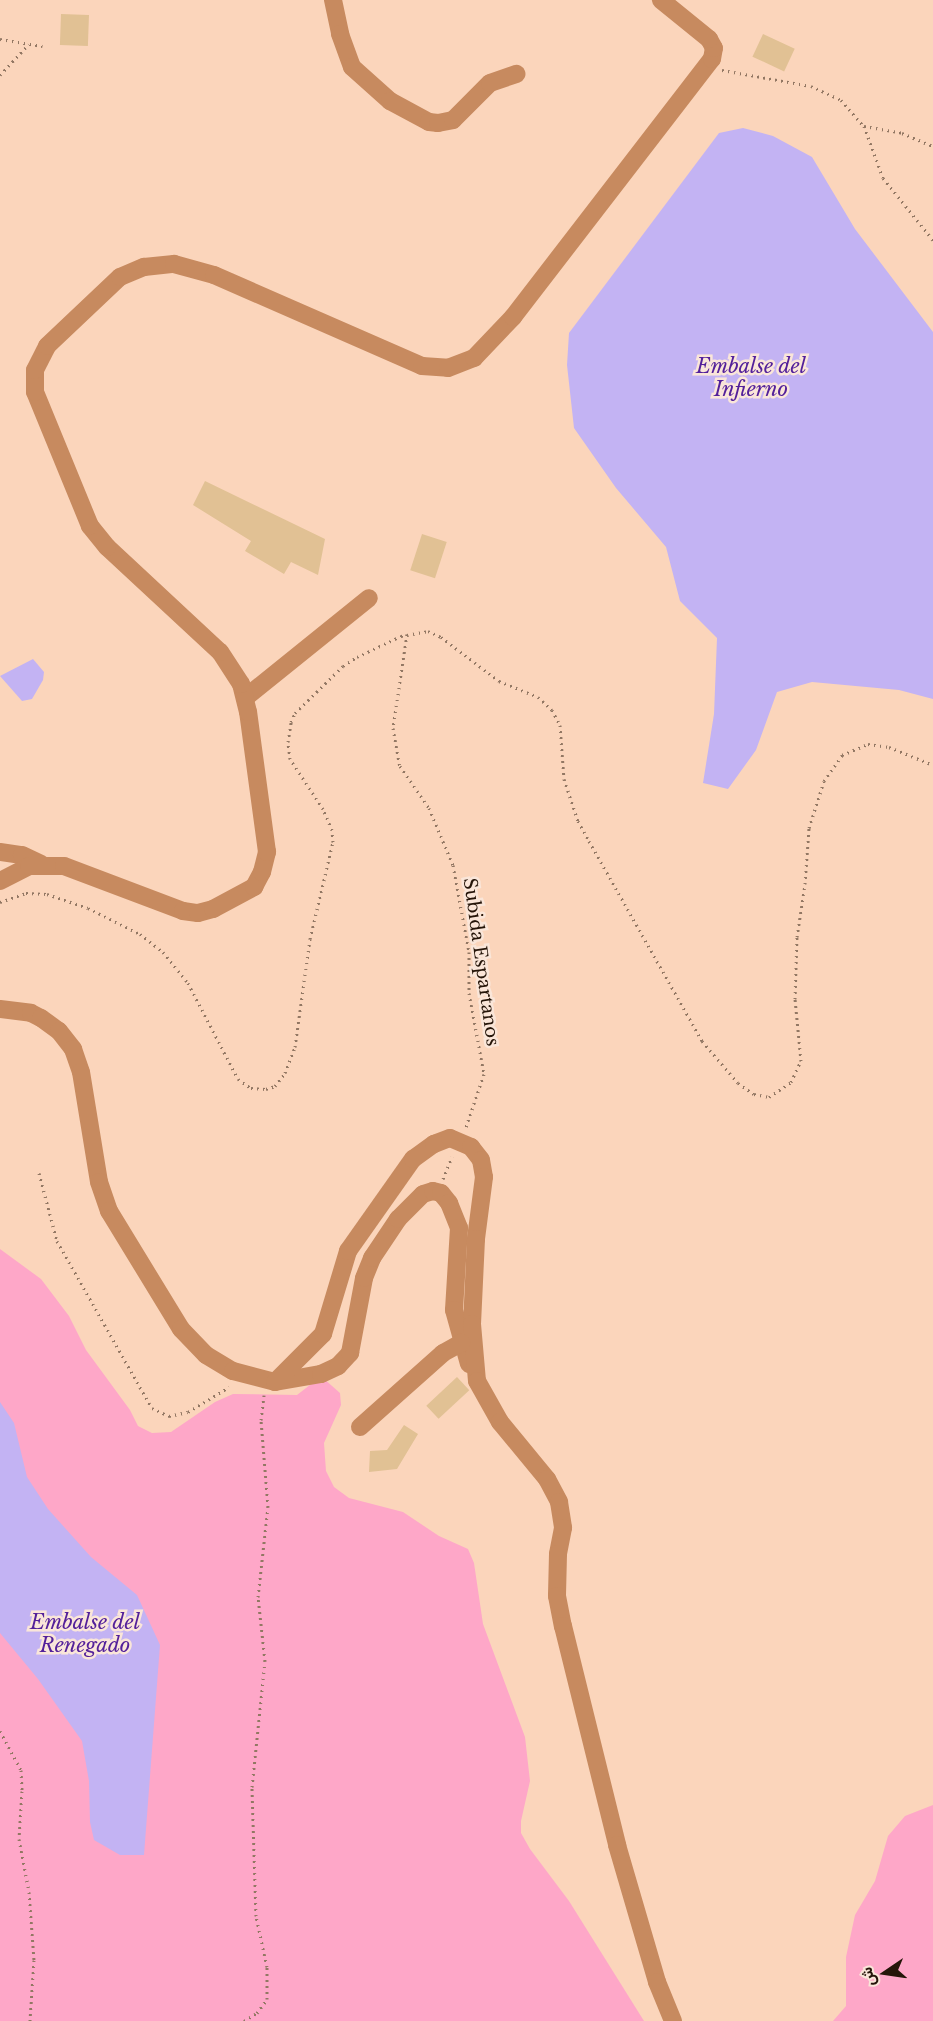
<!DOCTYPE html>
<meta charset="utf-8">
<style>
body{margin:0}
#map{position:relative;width:933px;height:2021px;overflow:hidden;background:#fbd5bb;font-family:"Libre Baskerville",Vazirmatn,serif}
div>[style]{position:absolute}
.green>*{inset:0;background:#fea7c8}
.water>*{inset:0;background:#c3b3f3}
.building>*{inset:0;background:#e1c194;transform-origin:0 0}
.path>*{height:3px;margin-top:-1.5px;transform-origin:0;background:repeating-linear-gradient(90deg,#927763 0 1.5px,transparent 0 6px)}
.minor>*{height:18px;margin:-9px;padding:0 9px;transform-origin:9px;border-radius:9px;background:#c78a5f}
span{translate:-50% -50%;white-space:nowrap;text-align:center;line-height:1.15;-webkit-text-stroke:5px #fae6d9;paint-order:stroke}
.street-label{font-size:18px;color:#251509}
.water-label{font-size:20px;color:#53209a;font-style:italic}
.north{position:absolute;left:855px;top:1943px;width:60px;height:60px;-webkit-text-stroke:4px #fae6d9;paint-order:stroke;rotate:257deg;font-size:16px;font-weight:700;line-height:24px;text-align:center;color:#251509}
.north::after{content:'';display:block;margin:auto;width:21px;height:27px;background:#251509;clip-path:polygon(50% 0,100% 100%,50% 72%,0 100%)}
</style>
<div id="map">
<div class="green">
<div style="clip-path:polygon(0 1249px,41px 1279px,69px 1316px,86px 1350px,130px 1410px,138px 1426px,152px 1433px,171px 1432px,215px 1402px,233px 1394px,297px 1395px,315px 1381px,323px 1378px,340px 1393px,341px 1405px,324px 1443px,326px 1471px,334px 1487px,349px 1498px,403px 1512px,439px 1536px,468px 1549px,474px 1563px,483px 1624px,525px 1737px,530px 1781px,521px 1821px,521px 1833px,530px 1849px,569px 1901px,644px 2021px,0 2021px)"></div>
<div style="clip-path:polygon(933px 1805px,933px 2021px,833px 2021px,846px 2006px,846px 1957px,855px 1915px,875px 1881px,888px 1836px,905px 1816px)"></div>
</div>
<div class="water">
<div style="clip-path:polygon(743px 128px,773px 136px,812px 157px,855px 229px,933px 332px,933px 699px,899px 690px,812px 682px,777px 692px,756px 750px,728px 789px,703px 783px,714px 714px,717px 638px,680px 601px,666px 547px,616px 488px,574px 428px,567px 365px,569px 333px,719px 133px)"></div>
<div style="clip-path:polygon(33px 659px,44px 672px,43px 680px,32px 699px,22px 701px,0 676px)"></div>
<div style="clip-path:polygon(0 1402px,14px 1423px,27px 1477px,48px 1509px,91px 1557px,137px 1595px,160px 1645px,144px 1855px,120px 1855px,94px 1840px,90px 1822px,89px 1781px,82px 1741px,38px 1679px,0 1633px)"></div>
</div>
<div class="building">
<div style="left:61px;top:14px;width:28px;height:31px;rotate:2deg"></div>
<div style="left:763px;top:34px;width:35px;height:25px;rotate:25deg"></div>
<div style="clip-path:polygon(205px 481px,325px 539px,318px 575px,291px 562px,284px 574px,245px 551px,251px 541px,193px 505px)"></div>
<div style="left:422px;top:534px;width:26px;height:38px;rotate:18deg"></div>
<div style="left:457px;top:1377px;width:18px;height:42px;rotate:47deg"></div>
<div style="clip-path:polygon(404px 1425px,418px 1434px,397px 1469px,369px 1472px,370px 1451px,387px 1450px)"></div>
</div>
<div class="path">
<div style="left:0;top:39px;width:43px;rotate:9.5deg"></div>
<div style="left:722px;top:70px;width:90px;rotate:10.2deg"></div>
<div style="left:811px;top:86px;width:33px;rotate:25deg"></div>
<div style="left:841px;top:100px;width:35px;rotate:49deg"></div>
<div style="left:864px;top:126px;width:55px;rotate:69.9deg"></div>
<div style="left:883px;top:178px;width:80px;rotate:51.1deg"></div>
<div style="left:0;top:75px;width:42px;rotate:-46.9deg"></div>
<div style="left:864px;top:126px;width:39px;rotate:10deg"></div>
<div style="left:902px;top:133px;width:34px;rotate:23deg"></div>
<div style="left:407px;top:634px;width:95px;rotate:98.5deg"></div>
<div style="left:393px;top:728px;width:39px;rotate:80deg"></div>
<div style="left:400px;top:766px;width:51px;rotate:55.4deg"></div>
<div style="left:429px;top:808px;width:62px;rotate:67.2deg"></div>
<div style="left:453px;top:865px;width:88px;rotate:79.6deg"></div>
<div style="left:469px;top:952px;width:41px;rotate:90deg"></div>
<div style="left:469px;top:993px;width:82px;rotate:79.5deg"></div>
<div style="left:484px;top:1074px;width:56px;rotate:108.8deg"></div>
<div style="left:0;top:902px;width:28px;rotate:-19deg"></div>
<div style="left:26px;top:893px;width:21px;rotate:3deg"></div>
<div style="left:47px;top:894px;width:43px;rotate:18.9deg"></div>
<div style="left:88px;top:908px;width:58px;rotate:26.6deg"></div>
<div style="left:140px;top:934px;width:29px;rotate:38deg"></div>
<div style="left:163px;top:952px;width:40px;rotate:51deg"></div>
<div style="left:188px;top:983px;width:108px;rotate:62.5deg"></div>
<div style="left:238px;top:1079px;width:16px;rotate:35deg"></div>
<div style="left:251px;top:1088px;width:15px;rotate:4deg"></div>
<div style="left:266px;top:1089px;width:9px;rotate:-18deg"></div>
<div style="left:275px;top:1086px;width:16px;rotate:-52deg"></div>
<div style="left:285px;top:1073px;width:28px;rotate:-69deg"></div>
<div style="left:295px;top:1047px;width:109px;rotate:-82.1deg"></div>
<div style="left:310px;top:939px;width:100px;rotate:-76.7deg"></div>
<div style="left:333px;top:842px;width:12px;rotate:-95deg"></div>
<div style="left:332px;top:830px;width:23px;rotate:-113deg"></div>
<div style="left:323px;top:809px;width:60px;rotate:-123.4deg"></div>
<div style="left:290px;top:759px;width:17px;rotate:-97deg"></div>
<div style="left:288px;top:742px;width:20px;rotate:-81deg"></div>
<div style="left:291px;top:722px;width:10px;rotate:-66deg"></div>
<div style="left:295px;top:713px;width:67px;rotate:-44.4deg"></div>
<div style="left:343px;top:666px;width:17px;rotate:-33deg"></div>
<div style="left:357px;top:657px;width:49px;rotate:-25.5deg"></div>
<div style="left:401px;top:636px;width:27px;rotate:-10deg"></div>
<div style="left:428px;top:631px;width:14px;rotate:25deg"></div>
<div style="left:441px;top:637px;width:73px;rotate:37.2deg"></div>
<div style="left:499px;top:681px;width:42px;rotate:22.3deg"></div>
<div style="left:538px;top:697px;width:19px;rotate:43deg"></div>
<div style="left:552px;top:710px;width:17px;rotate:62deg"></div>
<div style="left:560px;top:725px;width:54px;rotate:85.8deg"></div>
<div style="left:564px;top:779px;width:44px;rotate:71.6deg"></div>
<div style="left:578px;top:821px;width:23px;rotate:61deg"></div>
<div style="left:589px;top:841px;width:230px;rotate:60.5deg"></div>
<div style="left:702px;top:1041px;width:55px;rotate:49.4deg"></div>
<div style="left:738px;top:1083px;width:19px;rotate:35deg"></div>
<div style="left:754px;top:1094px;width:15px;rotate:11deg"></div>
<div style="left:769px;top:1097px;width:27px;rotate:-34deg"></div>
<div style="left:791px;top:1082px;width:23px;rotate:-65deg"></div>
<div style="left:801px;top:1061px;width:62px;rotate:-95.5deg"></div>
<div style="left:795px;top:999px;width:62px;rotate:-88.2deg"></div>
<div style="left:797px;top:937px;width:54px;rotate:-81.4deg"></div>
<div style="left:805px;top:884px;width:56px;rotate:-85.9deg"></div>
<div style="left:809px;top:828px;width:49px;rotate:-72.3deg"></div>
<div style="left:824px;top:781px;width:32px;rotate:-55deg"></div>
<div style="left:842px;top:755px;width:28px;rotate:-23deg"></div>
<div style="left:868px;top:744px;width:21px;rotate:8deg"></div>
<div style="left:889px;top:747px;width:48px;rotate:22.2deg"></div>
<div style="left:39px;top:1173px;width:70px;rotate:75.2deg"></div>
<div style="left:57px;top:1241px;width:192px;rotate:60.4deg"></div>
<div style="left:152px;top:1408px;width:19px;rotate:25deg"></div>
<div style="left:169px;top:1416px;width:19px;rotate:-12deg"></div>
<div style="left:188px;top:1412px;width:48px;rotate:-31.4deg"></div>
<div style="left:443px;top:1179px;width:24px;rotate:-68deg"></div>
<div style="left:0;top:1731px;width:44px;rotate:61.7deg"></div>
<div style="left:21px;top:1770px;width:21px;rotate:87deg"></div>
<div style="left:22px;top:1791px;width:48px;rotate:93.6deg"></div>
<div style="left:19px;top:1839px;width:54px;rotate:79.3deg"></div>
<div style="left:29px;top:1892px;width:68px;rotate:85.8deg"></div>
<div style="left:34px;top:1960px;width:61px;rotate:93.8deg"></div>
<div style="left:244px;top:2021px;width:15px;rotate:-32deg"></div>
<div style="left:257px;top:2013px;width:17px;rotate:-54deg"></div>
<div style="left:267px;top:1999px;width:32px;rotate:-90deg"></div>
<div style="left:267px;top:1967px;width:52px;rotate:-102.2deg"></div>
<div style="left:256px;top:1916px;width:129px;rotate:-91.8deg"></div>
<div style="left:252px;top:1787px;width:127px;rotate:-84.1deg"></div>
<div style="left:265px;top:1661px;width:64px;rotate:-96.2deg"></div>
<div style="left:258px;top:1597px;width:91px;rotate:-83.7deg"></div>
<div style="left:268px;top:1507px;width:87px;rotate:-94.6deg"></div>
<div style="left:261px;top:1420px;width:25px;rotate:-83deg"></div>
</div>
<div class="minor">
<div style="left:333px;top:0;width:35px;rotate:78deg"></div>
<div style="left:340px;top:34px;width:35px;rotate:70deg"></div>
<div style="left:352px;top:67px;width:51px;rotate:41.8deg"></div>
<div style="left:390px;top:101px;width:44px;rotate:28.3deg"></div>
<div style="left:429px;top:122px;width:9px;rotate:6deg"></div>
<div style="left:438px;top:123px;width:15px;rotate:-11deg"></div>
<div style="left:453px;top:120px;width:52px;rotate:-45deg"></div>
<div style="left:490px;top:83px;width:28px;rotate:-19deg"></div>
<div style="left:245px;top:698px;width:159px;rotate:-38.9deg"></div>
<div style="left:0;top:852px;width:22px;rotate:8deg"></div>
<div style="left:22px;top:855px;width:21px;rotate:25deg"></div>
<div style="left:0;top:881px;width:33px;rotate:-27deg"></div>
<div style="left:29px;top:866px;width:35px"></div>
<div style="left:64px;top:866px;width:127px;rotate:20.7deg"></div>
<div style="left:183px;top:911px;width:15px;rotate:8deg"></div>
<div style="left:198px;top:913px;width:16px;rotate:-15deg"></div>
<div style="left:213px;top:909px;width:47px;rotate:-28.2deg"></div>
<div style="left:254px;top:887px;width:17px;rotate:-62deg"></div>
<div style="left:262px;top:872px;width:21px;rotate:-76deg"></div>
<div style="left:267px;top:852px;width:141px;rotate:-97.7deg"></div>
<div style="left:248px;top:712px;width:29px;rotate:-104deg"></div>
<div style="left:241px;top:684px;width:38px;rotate:-123deg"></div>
<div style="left:220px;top:652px;width:154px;rotate:-137.1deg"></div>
<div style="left:107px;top:547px;width:27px;rotate:-129deg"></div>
<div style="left:90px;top:526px;width:145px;rotate:-112.3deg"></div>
<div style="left:35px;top:392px;width:22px;rotate:-90deg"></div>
<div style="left:35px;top:370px;width:27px;rotate:-63deg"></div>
<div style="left:47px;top:346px;width:100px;rotate:-43.4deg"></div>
<div style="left:120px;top:277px;width:26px;rotate:-23deg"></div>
<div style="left:144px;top:267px;width:30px;rotate:-6deg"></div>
<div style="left:174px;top:264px;width:41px;rotate:15.4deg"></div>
<div style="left:214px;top:275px;width:227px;rotate:23.6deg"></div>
<div style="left:422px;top:366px;width:26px;rotate:4deg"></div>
<div style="left:448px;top:368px;width:28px;rotate:-21deg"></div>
<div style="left:474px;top:358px;width:57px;rotate:-46.4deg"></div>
<div style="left:513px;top:317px;width:326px;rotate:-52.4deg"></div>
<div style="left:712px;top:59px;width:11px;rotate:-80deg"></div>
<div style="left:714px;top:48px;width:10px;rotate:-119deg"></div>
<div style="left:709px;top:39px;width:62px;rotate:-140.9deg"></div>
<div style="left:0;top:1009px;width:31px;rotate:7deg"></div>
<div style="left:31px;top:1013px;width:11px;rotate:27deg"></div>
<div style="left:41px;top:1018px;width:22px;rotate:36deg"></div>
<div style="left:59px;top:1031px;width:23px;rotate:52deg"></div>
<div style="left:73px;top:1049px;width:24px;rotate:71deg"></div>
<div style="left:81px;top:1072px;width:111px;rotate:80.7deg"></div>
<div style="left:99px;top:1182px;width:31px;rotate:71deg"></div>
<div style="left:109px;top:1211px;width:138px;rotate:58.6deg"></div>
<div style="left:181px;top:1329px;width:36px;rotate:46deg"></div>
<div style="left:206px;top:1355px;width:31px;rotate:31deg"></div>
<div style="left:233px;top:1371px;width:43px;rotate:14.7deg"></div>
<div style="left:275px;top:1382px;width:47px;rotate:-9.9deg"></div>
<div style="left:321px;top:1374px;width:19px;rotate:-25deg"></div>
<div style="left:338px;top:1366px;width:18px;rotate:-47deg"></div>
<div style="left:350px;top:1353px;width:76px;rotate:-79.4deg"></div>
<div style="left:364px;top:1278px;width:22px;rotate:-68deg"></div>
<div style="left:372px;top:1258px;width:47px;rotate:-56.3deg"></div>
<div style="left:398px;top:1219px;width:35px;rotate:-45deg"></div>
<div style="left:423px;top:1194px;width:10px;rotate:-17deg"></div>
<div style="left:433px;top:1191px;width:8px;rotate:14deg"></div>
<div style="left:441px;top:1193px;width:13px;rotate:51deg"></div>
<div style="left:449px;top:1203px;width:27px;rotate:68deg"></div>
<div style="left:459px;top:1228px;width:82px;rotate:93.5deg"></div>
<div style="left:454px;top:1310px;width:56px;rotate:74.5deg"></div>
<div style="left:275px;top:1382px;width:68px;rotate:-45deg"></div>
<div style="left:323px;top:1334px;width:87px;rotate:-73.2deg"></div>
<div style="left:348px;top:1251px;width:113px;rotate:-54.8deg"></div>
<div style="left:413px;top:1159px;width:26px;rotate:-36deg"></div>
<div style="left:434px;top:1144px;width:17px;rotate:-21deg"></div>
<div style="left:450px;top:1138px;width:23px;rotate:23deg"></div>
<div style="left:471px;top:1147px;width:16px;rotate:52deg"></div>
<div style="left:481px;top:1160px;width:17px;rotate:80deg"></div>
<div style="left:484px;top:1177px;width:63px;rotate:97.4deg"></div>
<div style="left:476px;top:1239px;width:85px;rotate:92.7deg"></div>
<div style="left:472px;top:1324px;width:57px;rotate:85deg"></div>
<div style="left:477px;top:1381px;width:47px;rotate:60.7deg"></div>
<div style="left:500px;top:1422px;width:74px;rotate:50.5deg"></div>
<div style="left:547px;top:1479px;width:26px;rotate:62deg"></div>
<div style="left:559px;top:1502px;width:26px;rotate:81deg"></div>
<div style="left:563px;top:1528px;width:26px;rotate:101deg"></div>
<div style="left:558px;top:1554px;width:42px;rotate:91.4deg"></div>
<div style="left:557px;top:1596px;width:31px;rotate:79deg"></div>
<div style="left:563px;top:1626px;width:226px;rotate:76.1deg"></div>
<div style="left:617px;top:1845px;width:143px;rotate:73.7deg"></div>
<div style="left:657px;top:1982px;width:42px;rotate:67.7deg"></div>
<div style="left:360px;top:1427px;width:111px;rotate:-41.7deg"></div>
<div style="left:443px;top:1353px;width:21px;rotate:-29deg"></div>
</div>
<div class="street-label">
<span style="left:481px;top:962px;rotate:82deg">Subida Espartanos</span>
</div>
<div class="water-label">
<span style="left:751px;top:378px">Embalse del<br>Infierno</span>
<span style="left:85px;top:1634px">Embalse del<br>Renegado</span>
</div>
<div class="north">ش</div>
</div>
